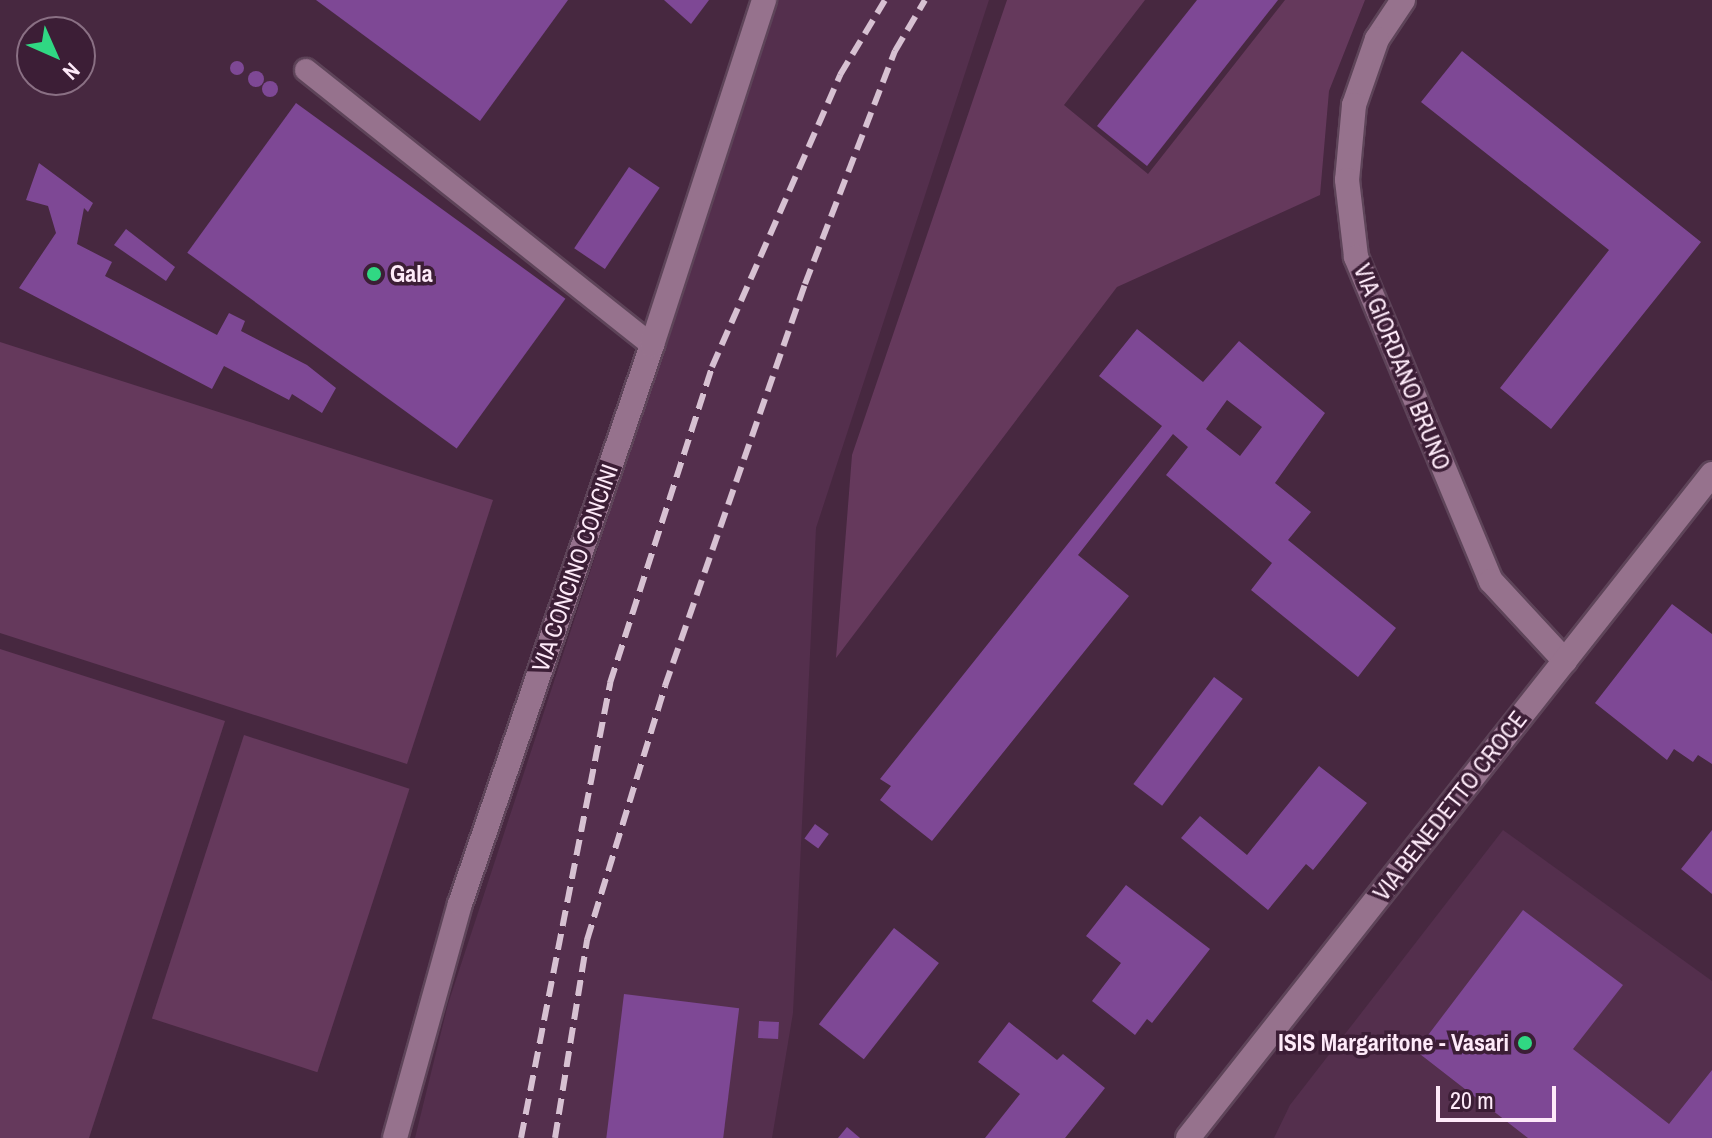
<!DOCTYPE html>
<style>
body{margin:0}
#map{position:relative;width:1712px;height:1138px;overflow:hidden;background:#472840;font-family:"Archivo Narrow",sans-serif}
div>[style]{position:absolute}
.built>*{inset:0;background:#542f4d}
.green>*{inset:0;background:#65395c;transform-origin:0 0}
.building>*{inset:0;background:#7e4895;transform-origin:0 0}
.round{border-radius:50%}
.roads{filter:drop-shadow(2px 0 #5e4459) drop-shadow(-2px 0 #5e4459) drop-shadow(0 2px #5e4459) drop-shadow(0 -2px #5e4459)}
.lane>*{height:22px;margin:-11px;padding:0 11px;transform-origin:11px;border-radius:11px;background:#96728d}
.street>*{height:24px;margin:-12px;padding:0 12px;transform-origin:12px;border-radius:12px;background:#96728d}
.secondary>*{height:24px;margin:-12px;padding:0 12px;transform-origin:12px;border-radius:12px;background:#96728d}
.rail>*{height:6px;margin-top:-3px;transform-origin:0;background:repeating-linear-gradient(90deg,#d7c1d2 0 16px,transparent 0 24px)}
.dots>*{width:22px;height:22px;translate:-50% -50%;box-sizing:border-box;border:4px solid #3c1e36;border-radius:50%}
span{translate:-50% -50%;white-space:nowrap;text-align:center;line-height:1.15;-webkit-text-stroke:7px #3c1e36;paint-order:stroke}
.poi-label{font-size:24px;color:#feeaf9;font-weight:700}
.left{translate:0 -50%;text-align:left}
.right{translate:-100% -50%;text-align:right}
.street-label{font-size:24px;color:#feeaf9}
.north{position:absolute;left:16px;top:16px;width:80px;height:80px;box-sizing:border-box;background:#3c1e36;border:2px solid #8a7084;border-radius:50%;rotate:135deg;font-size:22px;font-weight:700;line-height:32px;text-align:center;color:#feeaf9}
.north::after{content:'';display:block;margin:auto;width:28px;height:36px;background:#30d883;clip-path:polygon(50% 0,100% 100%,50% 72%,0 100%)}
.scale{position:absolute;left:1436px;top:1086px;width:120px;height:36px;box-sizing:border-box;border:4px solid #feeaf9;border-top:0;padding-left:10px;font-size:24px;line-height:28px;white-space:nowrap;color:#feeaf9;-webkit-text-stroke:6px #3c1e36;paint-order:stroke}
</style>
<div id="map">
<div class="built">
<div style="clip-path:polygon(778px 0,989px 0,816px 528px,793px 1013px,772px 1138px,415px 1138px,448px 1004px)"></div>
<div style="clip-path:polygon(1503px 830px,1712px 981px,1712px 1138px,1274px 1138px,1290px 1105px)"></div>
</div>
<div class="green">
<div style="clip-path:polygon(1007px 0,1145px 0,1064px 105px,1148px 174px,1285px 0,1365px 0,1329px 91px,1320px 195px,1117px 287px,836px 658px,852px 455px)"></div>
<div style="clip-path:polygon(0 342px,493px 500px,407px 764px,0 633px)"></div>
<div style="clip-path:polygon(0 649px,225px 721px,89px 1138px,0 1138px)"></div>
<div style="left:244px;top:735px;width:174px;height:298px;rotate:18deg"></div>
</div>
<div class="building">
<div style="clip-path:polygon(316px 0,568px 0,480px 121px)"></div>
<div style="clip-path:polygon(664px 0,709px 0,691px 24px)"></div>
<div style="clip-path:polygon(1197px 0,1278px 0,1147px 166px,1097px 126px)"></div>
<div style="clip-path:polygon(1462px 51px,1701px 242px,1551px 429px,1500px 388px,1609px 250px,1421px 102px)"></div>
<div class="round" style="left:230px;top:61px;width:14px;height:14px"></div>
<div class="round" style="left:248px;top:71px;width:16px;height:16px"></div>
<div class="round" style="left:262px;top:81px;width:16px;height:16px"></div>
<div style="left:296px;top:103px;width:333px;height:185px;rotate:36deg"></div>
<div style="clip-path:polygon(39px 163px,93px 203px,88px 212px,84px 208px,77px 244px,112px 262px,105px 276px,217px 335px,229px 313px,245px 321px,241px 331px,307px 365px,336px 388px,322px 413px,292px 394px,289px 400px,224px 366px,212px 389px,19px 288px,56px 233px,48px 206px,26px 200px)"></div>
<div style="left:629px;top:167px;width:37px;height:98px;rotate:34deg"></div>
<div style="clip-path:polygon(126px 229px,175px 267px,166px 281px,114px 245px)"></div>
<div style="clip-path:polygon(evenodd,1137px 329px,1203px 382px,1239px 341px,1325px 413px,1275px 483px,1311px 512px,1288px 540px,1396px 628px,1358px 677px,1251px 590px,1272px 563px,1166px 475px,1188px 447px,1173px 434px,1078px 555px,1129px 596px,932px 841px,880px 800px,891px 786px,880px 779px,1162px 426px,1099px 376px,1137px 329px,1227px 400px,1262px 427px,1240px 456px,1206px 429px,1227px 400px)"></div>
<div style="clip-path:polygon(1672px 604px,1712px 634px,1712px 764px,1698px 755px,1693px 762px,1674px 749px,1667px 760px,1595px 703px)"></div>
<div style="left:1214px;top:677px;width:36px;height:134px;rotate:37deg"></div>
<div style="clip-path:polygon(1319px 766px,1367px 803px,1313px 870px,1306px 864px,1268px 910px,1181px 838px,1200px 816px,1247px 855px)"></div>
<div style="left:815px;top:824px;width:17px;height:18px;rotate:36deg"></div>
<div style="clip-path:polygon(1712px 830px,1712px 894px,1681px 869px)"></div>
<div style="clip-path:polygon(1126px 885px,1210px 949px,1152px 1023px,1147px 1019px,1135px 1035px,1092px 1001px,1121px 963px,1086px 936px)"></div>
<div style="clip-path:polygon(1523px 910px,1623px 985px,1573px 1049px,1669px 1124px,1712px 1070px,1712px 1138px,1528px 1138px,1416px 1051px)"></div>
<div style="left:894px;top:928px;width:57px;height:122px;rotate:38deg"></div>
<div style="left:624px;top:994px;width:116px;height:145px;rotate:7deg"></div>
<div style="left:759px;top:1021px;width:20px;height:17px;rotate:3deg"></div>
<div style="clip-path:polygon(1009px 1022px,1057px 1060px,1063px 1054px,1105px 1088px,1065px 1138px,985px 1138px,1020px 1094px,978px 1062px)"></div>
<div style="clip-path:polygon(847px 1127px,860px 1138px,838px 1138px)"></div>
</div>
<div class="roads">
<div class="lane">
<div style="left:306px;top:70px;width:442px;rotate:38.5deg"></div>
</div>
<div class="street">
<div style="left:1403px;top:0;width:47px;rotate:123.7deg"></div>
<div style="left:1377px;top:39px;width:70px;rotate:109.2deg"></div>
<div style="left:1354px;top:105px;width:75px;rotate:95.3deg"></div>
<div style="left:1347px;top:180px;width:78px;rotate:83.3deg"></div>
<div style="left:1356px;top:257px;width:351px;rotate:67.4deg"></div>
<div style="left:1491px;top:581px;width:109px;rotate:47.2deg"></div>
<div style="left:395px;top:1138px;width:243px;rotate:-74.5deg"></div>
<div style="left:460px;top:904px;width:591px;rotate:-71.04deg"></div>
<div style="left:652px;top:345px;width:363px;rotate:-72deg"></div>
</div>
<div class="secondary">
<div style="left:1188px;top:1138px;width:846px;rotate:-51.72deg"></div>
</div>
</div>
<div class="rail">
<div style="left:521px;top:1138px;width:464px;rotate:-78.9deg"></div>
<div style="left:610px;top:683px;width:332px;rotate:-72.1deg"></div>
<div style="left:712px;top:367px;width:319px;rotate:-66.3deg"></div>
<div style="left:840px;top:75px;width:87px;rotate:-59deg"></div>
<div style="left:555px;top:1138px;width:201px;rotate:-80.8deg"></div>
<div style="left:587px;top:940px;width:266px;rotate:-72.9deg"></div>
<div style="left:665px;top:686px;width:426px;rotate:-70.8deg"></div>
<div style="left:805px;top:284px;width:250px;rotate:-68.9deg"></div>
<div style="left:895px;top:51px;width:59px;rotate:-59.5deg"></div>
</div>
<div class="dots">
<div style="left:374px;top:274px;background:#30d883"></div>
<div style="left:1525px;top:1043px;background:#30d883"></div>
</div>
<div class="poi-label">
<span class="left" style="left:390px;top:274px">Gala</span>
<span class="right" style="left:1509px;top:1043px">ISIS Margaritone - Vasari</span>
</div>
<div class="street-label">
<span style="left:1402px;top:367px;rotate:68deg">VIA GIORDANO BRUNO</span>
<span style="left:575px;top:568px;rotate:-71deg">VIA CONCINO CONCINI</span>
<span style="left:1450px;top:806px;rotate:-52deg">VIA BENEDETTO CROCE</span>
</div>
<div class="north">N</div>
<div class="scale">20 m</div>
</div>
